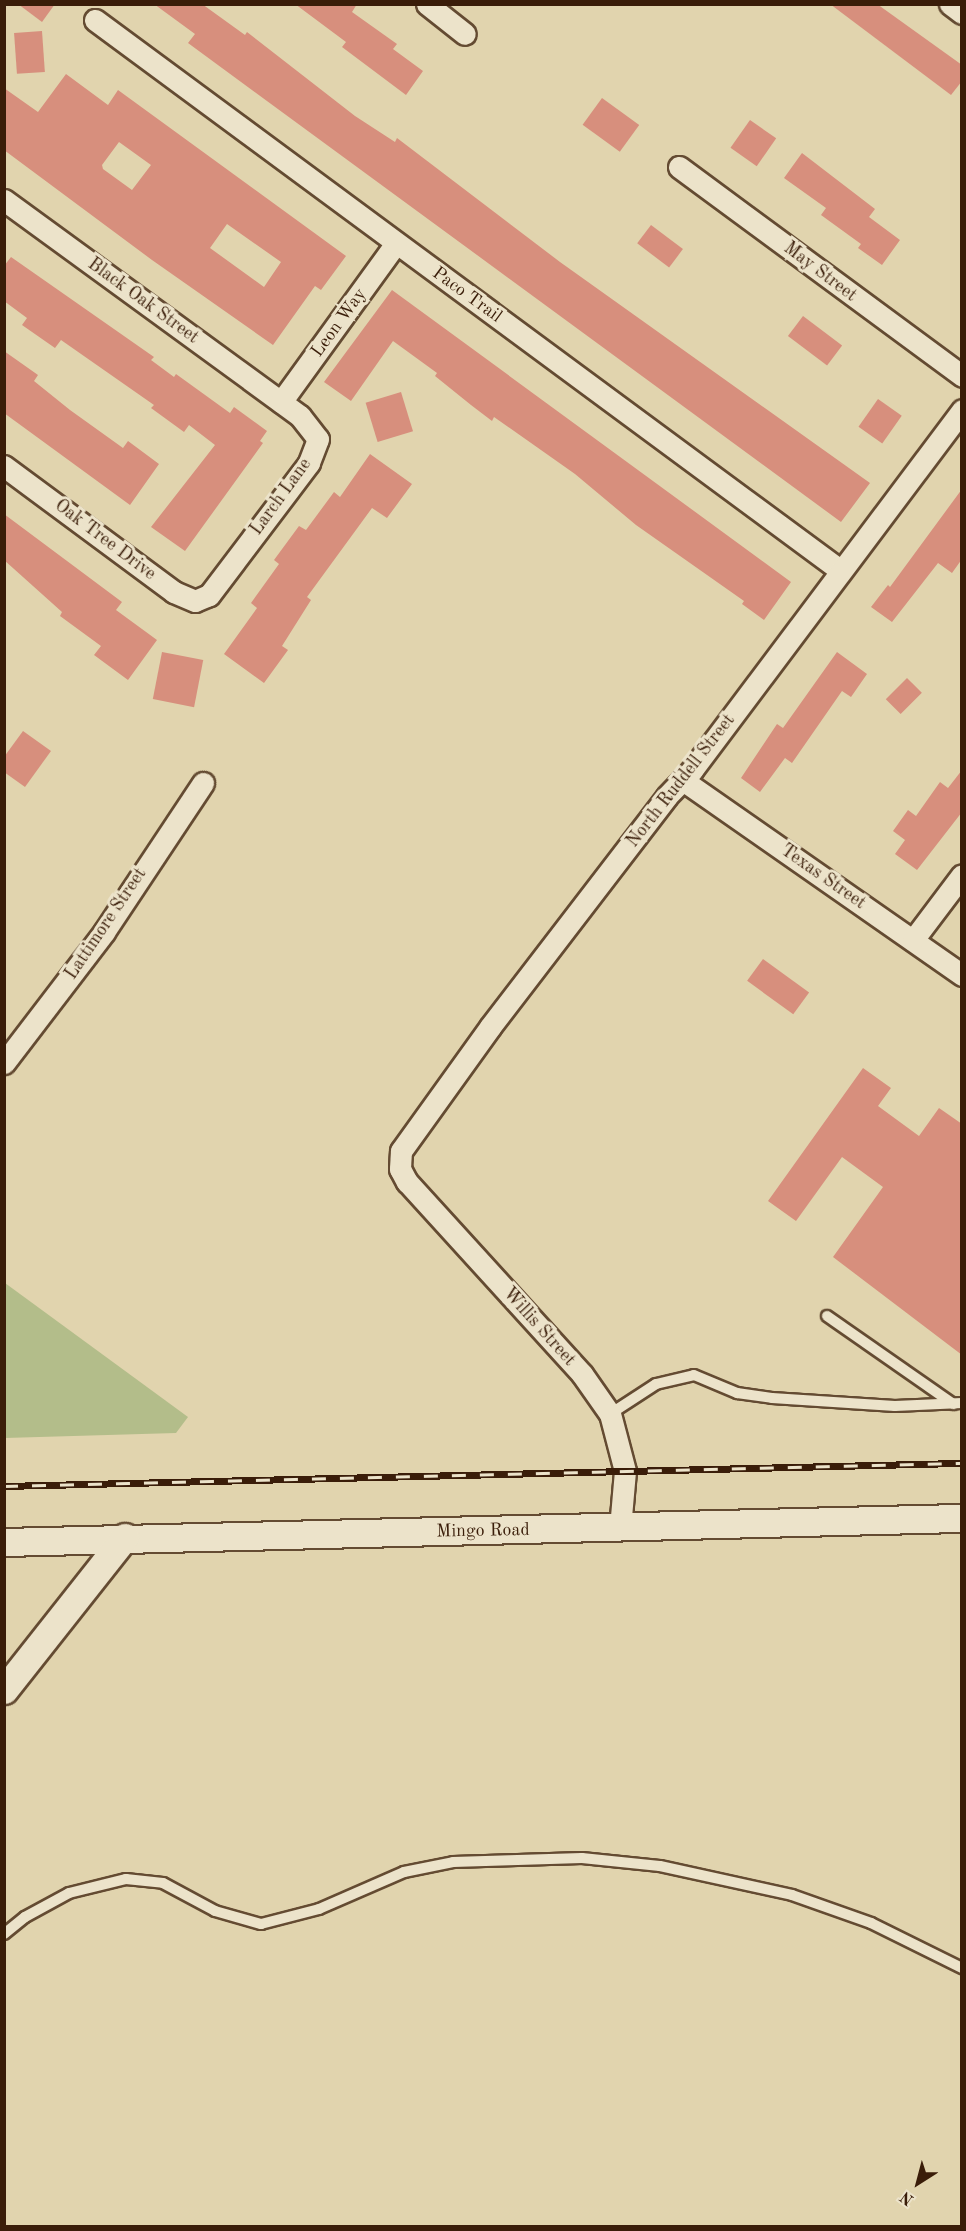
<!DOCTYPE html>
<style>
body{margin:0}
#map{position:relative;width:966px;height:2231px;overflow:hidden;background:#e1d4ae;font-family:"Old Standard TT",serif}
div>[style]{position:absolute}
.green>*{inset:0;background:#b3bd8a}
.building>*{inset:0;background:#d78f7d;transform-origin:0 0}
.roads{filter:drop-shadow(2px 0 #644b32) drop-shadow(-2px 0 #644b32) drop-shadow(0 2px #644b32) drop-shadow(0 -2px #644b32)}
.service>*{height:10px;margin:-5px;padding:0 5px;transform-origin:5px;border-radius:5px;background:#ece3ca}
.minor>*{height:21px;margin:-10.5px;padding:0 10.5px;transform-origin:10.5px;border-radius:10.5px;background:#ece3ca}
.tertiary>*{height:27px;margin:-13.5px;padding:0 13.5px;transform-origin:13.5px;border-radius:13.5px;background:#ece3ca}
.rail>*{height:7px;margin-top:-3.5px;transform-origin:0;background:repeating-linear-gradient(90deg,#ece3ca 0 14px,#3a1d09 0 28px);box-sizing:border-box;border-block:2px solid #3a1d09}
span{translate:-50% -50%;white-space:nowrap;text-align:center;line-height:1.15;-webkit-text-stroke:6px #ece3ca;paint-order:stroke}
.street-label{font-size:18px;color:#3a1d09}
.frame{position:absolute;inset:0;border:6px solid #3a1d09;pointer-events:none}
.north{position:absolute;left:888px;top:2153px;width:60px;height:60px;-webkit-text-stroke:4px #ece3ca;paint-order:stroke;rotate:216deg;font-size:16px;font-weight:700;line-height:24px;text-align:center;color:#3a1d09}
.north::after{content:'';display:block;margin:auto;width:21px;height:27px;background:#3a1d09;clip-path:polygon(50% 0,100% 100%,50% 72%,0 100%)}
</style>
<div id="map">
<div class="green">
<div style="clip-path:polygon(5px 1283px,188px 1417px,176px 1433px,5px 1438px)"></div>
</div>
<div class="building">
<div style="clip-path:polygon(18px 4px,55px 4px,42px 22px)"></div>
<div style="clip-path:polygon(154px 4px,202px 4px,245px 35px,247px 32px,355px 116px,395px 142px,397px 138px,560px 262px,870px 483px,841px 522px,188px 43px,195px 34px)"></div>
<div style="clip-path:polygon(295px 4px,357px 4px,352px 12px,397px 44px,393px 49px,423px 71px,406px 95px,342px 47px,346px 42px)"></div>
<div style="clip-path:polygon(830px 4px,877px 4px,962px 65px,962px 81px,951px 95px)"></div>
<div style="left:42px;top:31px;width:41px;height:28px;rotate:86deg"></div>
<div style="clip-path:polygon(evenodd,66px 74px,108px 105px,118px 90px,346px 256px,321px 290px,315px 286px,273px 345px,152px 260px,4px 150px,4px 88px,38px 112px,66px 74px,119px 142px,151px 165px,132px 190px,103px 169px,102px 165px,119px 142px,66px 74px,227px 224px,281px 262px,264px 287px,210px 248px,227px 224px)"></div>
<div style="left:602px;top:98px;width:46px;height:33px;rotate:36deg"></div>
<div style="left:750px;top:120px;width:32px;height:34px;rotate:35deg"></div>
<div style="clip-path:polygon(802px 153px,875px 209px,869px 217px,900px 240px,882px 265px,858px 248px,861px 244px,821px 215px,826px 208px,784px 178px)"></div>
<div style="left:651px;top:225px;width:40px;height:23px;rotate:37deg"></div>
<div style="clip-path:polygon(11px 257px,154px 357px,151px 360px,174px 377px,176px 374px,230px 413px,234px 407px,267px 431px,260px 441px,263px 443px,185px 551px,151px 527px,215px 445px,189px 425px,184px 432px,151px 408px,154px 405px,61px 340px,55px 348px,22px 325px,27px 318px,4px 301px,4px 266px)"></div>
<div style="clip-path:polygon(392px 290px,791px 582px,764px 620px,742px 604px,744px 601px,636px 525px,575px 474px,494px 417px,492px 421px,471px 405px,435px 376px,437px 373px,393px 341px,351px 401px,324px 382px)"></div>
<div style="left:803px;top:316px;width:49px;height:25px;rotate:37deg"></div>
<div style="clip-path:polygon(4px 351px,38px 375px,34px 381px,70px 410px,123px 448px,128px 441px,159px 464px,130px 505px,4px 413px)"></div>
<div style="left:401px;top:392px;width:41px;height:37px;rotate:73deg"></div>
<div style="left:878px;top:399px;width:29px;height:34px;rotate:35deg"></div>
<div style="clip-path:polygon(370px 454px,412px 484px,387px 518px,372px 508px,307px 597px,311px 600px,282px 646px,288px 650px,264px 683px,224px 654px,257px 608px,251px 603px,279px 564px,274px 560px,299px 526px,306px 530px,334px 492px,340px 497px)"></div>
<div style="clip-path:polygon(962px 489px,962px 559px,952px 573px,938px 563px,892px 622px,871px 607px,888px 585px,890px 587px)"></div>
<div style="clip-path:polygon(4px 514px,122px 602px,116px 610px,157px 640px,128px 680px,94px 655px,101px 646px,60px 616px,62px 612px,4px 560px)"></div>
<div style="left:162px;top:652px;width:42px;height:48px;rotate:11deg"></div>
<div style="clip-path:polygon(837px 652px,867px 674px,851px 697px,842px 691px,792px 763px,785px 758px,760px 792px,741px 778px,777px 724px,783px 728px)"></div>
<div style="left:907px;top:678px;width:21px;height:30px;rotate:45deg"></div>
<div style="clip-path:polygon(23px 731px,51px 751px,25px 787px,4px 772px,4px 757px)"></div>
<div style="clip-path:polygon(962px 770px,962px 812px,917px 870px,895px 854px,905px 840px,893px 831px,908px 810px,916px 816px,940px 782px,948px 788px)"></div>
<div style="left:763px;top:959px;width:57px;height:27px;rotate:36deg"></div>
<div style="clip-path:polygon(863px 1068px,891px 1088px,878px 1106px,919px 1136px,939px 1108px,962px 1124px,962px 1355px,833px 1257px,883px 1187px,842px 1157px,796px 1221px,768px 1201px)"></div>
</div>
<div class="roads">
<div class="service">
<div style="left:827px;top:1316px;width:154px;rotate:34.9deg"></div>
<div style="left:610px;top:1414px;width:55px;rotate:-33.1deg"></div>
<div style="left:656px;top:1384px;width:39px;rotate:-13deg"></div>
<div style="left:694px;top:1375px;width:47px;rotate:22.7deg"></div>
<div style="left:737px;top:1393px;width:35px;rotate:8deg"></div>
<div style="left:772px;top:1398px;width:123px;rotate:3.7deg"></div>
<div style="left:895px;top:1406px;width:67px;rotate:-2.6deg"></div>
<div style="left:4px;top:1934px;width:27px;rotate:-39deg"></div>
<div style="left:25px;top:1917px;width:50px;rotate:-28.6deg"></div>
<div style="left:69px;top:1893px;width:59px;rotate:-13.8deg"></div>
<div style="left:126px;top:1879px;width:37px;rotate:6deg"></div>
<div style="left:163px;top:1883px;width:59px;rotate:28.3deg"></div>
<div style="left:215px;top:1911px;width:48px;rotate:15.8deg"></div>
<div style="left:261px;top:1924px;width:60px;rotate:-14.5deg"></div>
<div style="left:319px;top:1909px;width:93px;rotate:-23.5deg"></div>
<div style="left:404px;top:1872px;width:50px;rotate:-11.5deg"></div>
<div style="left:453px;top:1862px;width:129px;rotate:-1.8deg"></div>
<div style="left:582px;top:1858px;width:78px;rotate:5.9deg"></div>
<div style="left:660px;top:1866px;width:135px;rotate:12.4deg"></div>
<div style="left:792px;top:1895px;width:84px;rotate:19.5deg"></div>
<div style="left:871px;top:1923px;width:102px;rotate:26.3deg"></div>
</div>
<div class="minor">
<div style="left:427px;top:4px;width:48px;rotate:38.3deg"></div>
<div style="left:950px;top:4px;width:15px;rotate:37deg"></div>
<div style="left:95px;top:20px;width:926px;rotate:36.44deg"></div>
<div style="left:679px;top:167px;width:352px;rotate:36.4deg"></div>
<div style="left:4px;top:200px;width:366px;rotate:36.1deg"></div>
<div style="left:300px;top:416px;width:29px;rotate:52deg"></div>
<div style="left:318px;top:439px;width:26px;rotate:111deg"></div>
<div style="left:309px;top:463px;width:166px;rotate:127.1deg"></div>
<div style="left:209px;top:595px;width:15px;rotate:157deg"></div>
<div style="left:195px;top:601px;width:23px;rotate:-157deg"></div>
<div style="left:174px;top:592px;width:212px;rotate:-143.5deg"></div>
<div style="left:281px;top:402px;width:196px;rotate:-54.1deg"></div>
<div style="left:684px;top:781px;width:339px;rotate:34.9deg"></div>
<div style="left:913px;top:940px;width:81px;rotate:-53deg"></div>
<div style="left:4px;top:1063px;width:165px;rotate:-52.6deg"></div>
<div style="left:104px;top:932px;width:179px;rotate:-56.4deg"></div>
<div style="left:620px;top:1528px;width:57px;rotate:-85deg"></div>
<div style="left:625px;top:1471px;width:59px;rotate:-104.7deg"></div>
<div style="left:610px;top:1414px;width:49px;rotate:-125deg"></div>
<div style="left:582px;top:1374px;width:260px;rotate:-132.3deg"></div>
<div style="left:407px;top:1182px;width:15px;rotate:-118deg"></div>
<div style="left:400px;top:1169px;width:18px;rotate:-87deg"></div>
<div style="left:401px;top:1151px;width:153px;rotate:-54.3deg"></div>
<div style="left:490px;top:1027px;width:291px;rotate:-52.5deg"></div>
<div style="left:667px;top:796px;width:36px;rotate:-46deg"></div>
<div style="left:692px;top:770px;width:450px;rotate:-53.1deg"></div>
</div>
<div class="tertiary">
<div style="left:4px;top:1542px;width:958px;rotate:-1.44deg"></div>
<div style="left:4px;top:1690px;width:195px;rotate:-51.7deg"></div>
</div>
</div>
<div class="rail">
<div style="left:4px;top:1486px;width:958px;rotate:-1.38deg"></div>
</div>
<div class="street-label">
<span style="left:820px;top:272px;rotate:37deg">May Street</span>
<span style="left:467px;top:295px;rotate:36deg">Paco Trail</span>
<span style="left:143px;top:301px;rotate:36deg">Black Oak Street</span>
<span style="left:339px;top:323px;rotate:-54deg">Leon Way</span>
<span style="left:281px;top:497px;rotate:-54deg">Larch Lane</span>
<span style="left:105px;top:540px;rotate:37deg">Oak Tree Drive</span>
<span style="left:681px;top:781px;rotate:-52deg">North Ruddell Street</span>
<span style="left:823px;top:877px;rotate:35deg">Texas Street</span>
<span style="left:106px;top:924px;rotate:-56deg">Lattimore Street</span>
<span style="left:539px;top:1327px;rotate:48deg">Willis Street</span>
<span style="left:483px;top:1531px;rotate:-1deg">Mingo Road</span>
</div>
<div class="frame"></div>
<div class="north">N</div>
</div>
